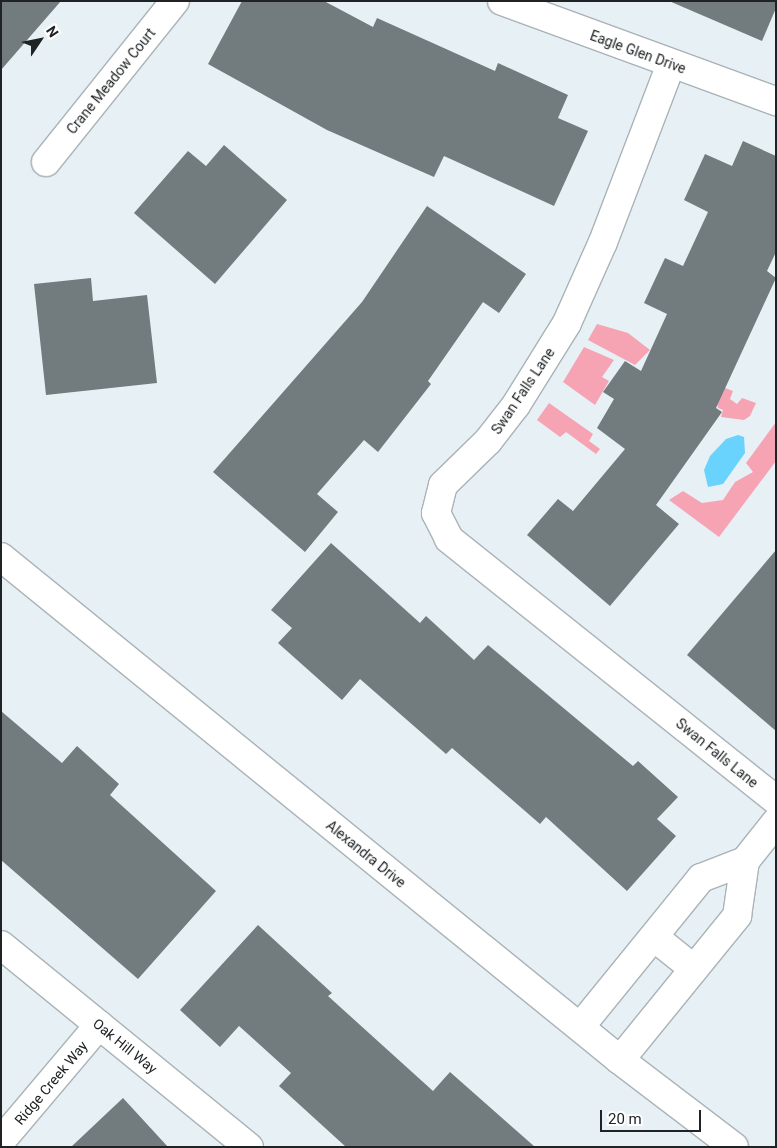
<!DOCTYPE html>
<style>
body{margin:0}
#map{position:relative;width:777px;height:1148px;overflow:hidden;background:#e7f0f5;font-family:Roboto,sans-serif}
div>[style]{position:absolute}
.green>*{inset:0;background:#f6a4b3}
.water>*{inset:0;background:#69d2fd}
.building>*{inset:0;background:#727b7e}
.roads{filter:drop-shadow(1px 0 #aab3b7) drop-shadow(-1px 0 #aab3b7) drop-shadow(0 1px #aab3b7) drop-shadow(0 -1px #aab3b7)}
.minor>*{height:28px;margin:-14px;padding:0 14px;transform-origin:14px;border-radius:14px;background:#fff}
.tertiary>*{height:28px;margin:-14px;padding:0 14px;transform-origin:14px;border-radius:14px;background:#fff}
span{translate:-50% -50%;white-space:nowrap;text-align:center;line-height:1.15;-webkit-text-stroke:5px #fff;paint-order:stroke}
.street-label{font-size:14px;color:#202325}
.frame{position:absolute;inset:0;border:2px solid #202325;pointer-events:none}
.north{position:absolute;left:15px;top:15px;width:50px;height:50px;-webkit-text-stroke:4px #fff;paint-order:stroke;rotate:56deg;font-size:14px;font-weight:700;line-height:20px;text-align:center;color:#202325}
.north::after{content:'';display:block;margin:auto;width:18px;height:22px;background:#202325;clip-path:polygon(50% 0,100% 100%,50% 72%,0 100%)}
.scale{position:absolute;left:600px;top:1110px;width:101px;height:22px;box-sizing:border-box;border:2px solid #202325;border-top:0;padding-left:6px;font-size:15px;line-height:18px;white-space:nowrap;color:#202325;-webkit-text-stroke:4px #fff;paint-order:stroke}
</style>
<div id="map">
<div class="green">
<div style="clip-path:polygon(597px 324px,628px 333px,650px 350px,635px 365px,588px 340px)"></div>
<div style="clip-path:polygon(584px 347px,614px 360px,602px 377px,609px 381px,595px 405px,563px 382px)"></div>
<div style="clip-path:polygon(714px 384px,733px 391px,730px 399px,737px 404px,742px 398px,756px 403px,750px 416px,744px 420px,721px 417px,723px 410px,718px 408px)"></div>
<div style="clip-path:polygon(549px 403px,593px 434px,589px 441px,600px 449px,596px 454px,566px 432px,560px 437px,537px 420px)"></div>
<div style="clip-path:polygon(776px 422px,776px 461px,719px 537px,669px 500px,683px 491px,702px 503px,723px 500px,735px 482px,753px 472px,746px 463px)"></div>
</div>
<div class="water">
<div style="clip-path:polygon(738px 435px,744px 437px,745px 453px,723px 484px,708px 487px,704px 470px,710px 456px,726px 439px)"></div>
</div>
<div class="building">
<div style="clip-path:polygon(1px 1px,61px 1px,1px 70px)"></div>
<div style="clip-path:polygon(242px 1px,324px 1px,373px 27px,377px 18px,495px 71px,498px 63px,568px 95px,558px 118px,588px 131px,554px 206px,444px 156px,434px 177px,327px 130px,208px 64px)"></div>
<div style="clip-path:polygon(669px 1px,776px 1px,776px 8px,762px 41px)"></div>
<div style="clip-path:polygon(743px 141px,776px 156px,776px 252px,767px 271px,776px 278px,716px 408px,722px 412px,656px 505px,679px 524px,610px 606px,527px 535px,558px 499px,573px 511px,625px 449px,597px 428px,614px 399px,603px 392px,625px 361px,641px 371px,667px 314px,644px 303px,665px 258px,683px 266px,708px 212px,684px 200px,705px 154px,732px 166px)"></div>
<div style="clip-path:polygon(224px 145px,287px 200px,215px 284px,134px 213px,188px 151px,206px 166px)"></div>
<div style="clip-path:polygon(427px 206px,526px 274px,499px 313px,483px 302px,428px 381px,431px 384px,378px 452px,364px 440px,317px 494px,338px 512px,305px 552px,213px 472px,362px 302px)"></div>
<div style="clip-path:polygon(91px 278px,93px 301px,147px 295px,157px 383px,46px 395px,34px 284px)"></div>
<div style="clip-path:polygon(331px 543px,420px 623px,426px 616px,474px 660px,488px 645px,633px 766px,638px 761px,678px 797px,657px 819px,676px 836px,627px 891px,546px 817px,540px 824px,452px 748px,446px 754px,360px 679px,342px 700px,278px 643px,292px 628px,271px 610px)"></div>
<div style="clip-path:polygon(776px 550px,776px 731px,687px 655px)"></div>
<div style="clip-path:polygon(1px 711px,62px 763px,77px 746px,119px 784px,110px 795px,216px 891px,138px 979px,1px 860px)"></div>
<div style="clip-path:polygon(258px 925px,332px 993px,328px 996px,433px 1091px,450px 1072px,535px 1147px,346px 1147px,279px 1086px,291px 1073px,239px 1026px,220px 1047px,180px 1010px)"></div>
<div style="clip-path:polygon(123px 1098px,168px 1147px,71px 1147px)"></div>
</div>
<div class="roads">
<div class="minor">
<div style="left:502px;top:1px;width:292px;rotate:20.1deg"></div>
<div style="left:671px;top:64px;width:191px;rotate:110.9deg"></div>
<div style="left:603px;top:242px;width:89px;rotate:114deg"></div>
<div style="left:567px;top:323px;width:97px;rotate:121.9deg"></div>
<div style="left:516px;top:405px;width:46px;rotate:127.9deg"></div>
<div style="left:488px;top:441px;width:63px;rotate:135.6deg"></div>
<div style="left:443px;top:485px;width:29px;rotate:104deg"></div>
<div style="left:436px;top:513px;width:29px;rotate:63deg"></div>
<div style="left:449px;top:539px;width:418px;rotate:38.6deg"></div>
<div style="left:46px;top:162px;width:206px;rotate:-51.3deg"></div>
<div style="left:654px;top:937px;width:51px;rotate:38.7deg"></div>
<div style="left:1px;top:945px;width:320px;rotate:39.2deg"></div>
<div style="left:580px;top:1027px;width:192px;rotate:-50.9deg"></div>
<div style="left:701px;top:878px;width:47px;rotate:-21.1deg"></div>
<div style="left:620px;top:1060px;width:186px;rotate:-50.9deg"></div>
<div style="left:737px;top:916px;width:56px;rotate:-81.7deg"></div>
<div style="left:745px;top:861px;width:50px;rotate:-51.5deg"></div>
<div style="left:1px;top:1141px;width:152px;rotate:-49.8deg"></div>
</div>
<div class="tertiary">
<div style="left:1px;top:557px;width:798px;rotate:39.1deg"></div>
<div style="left:620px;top:1060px;width:143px;rotate:37.3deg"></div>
</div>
</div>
<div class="street-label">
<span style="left:638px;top:52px;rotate:20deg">Eagle Glen Drive</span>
<span style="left:111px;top:81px;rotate:-51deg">Crane Meadow Court</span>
<span style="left:523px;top:391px;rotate:-56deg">Swan Falls Lane</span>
<span style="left:717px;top:753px;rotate:39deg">Swan Falls Lane</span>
<span style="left:366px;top:854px;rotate:39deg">Alexandra Drive</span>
<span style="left:125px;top:1046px;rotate:39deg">Oak Hill Way</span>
<span style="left:51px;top:1083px;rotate:-50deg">Ridge Creek Way</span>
</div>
<div class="frame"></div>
<div class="north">N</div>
<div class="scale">20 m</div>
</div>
